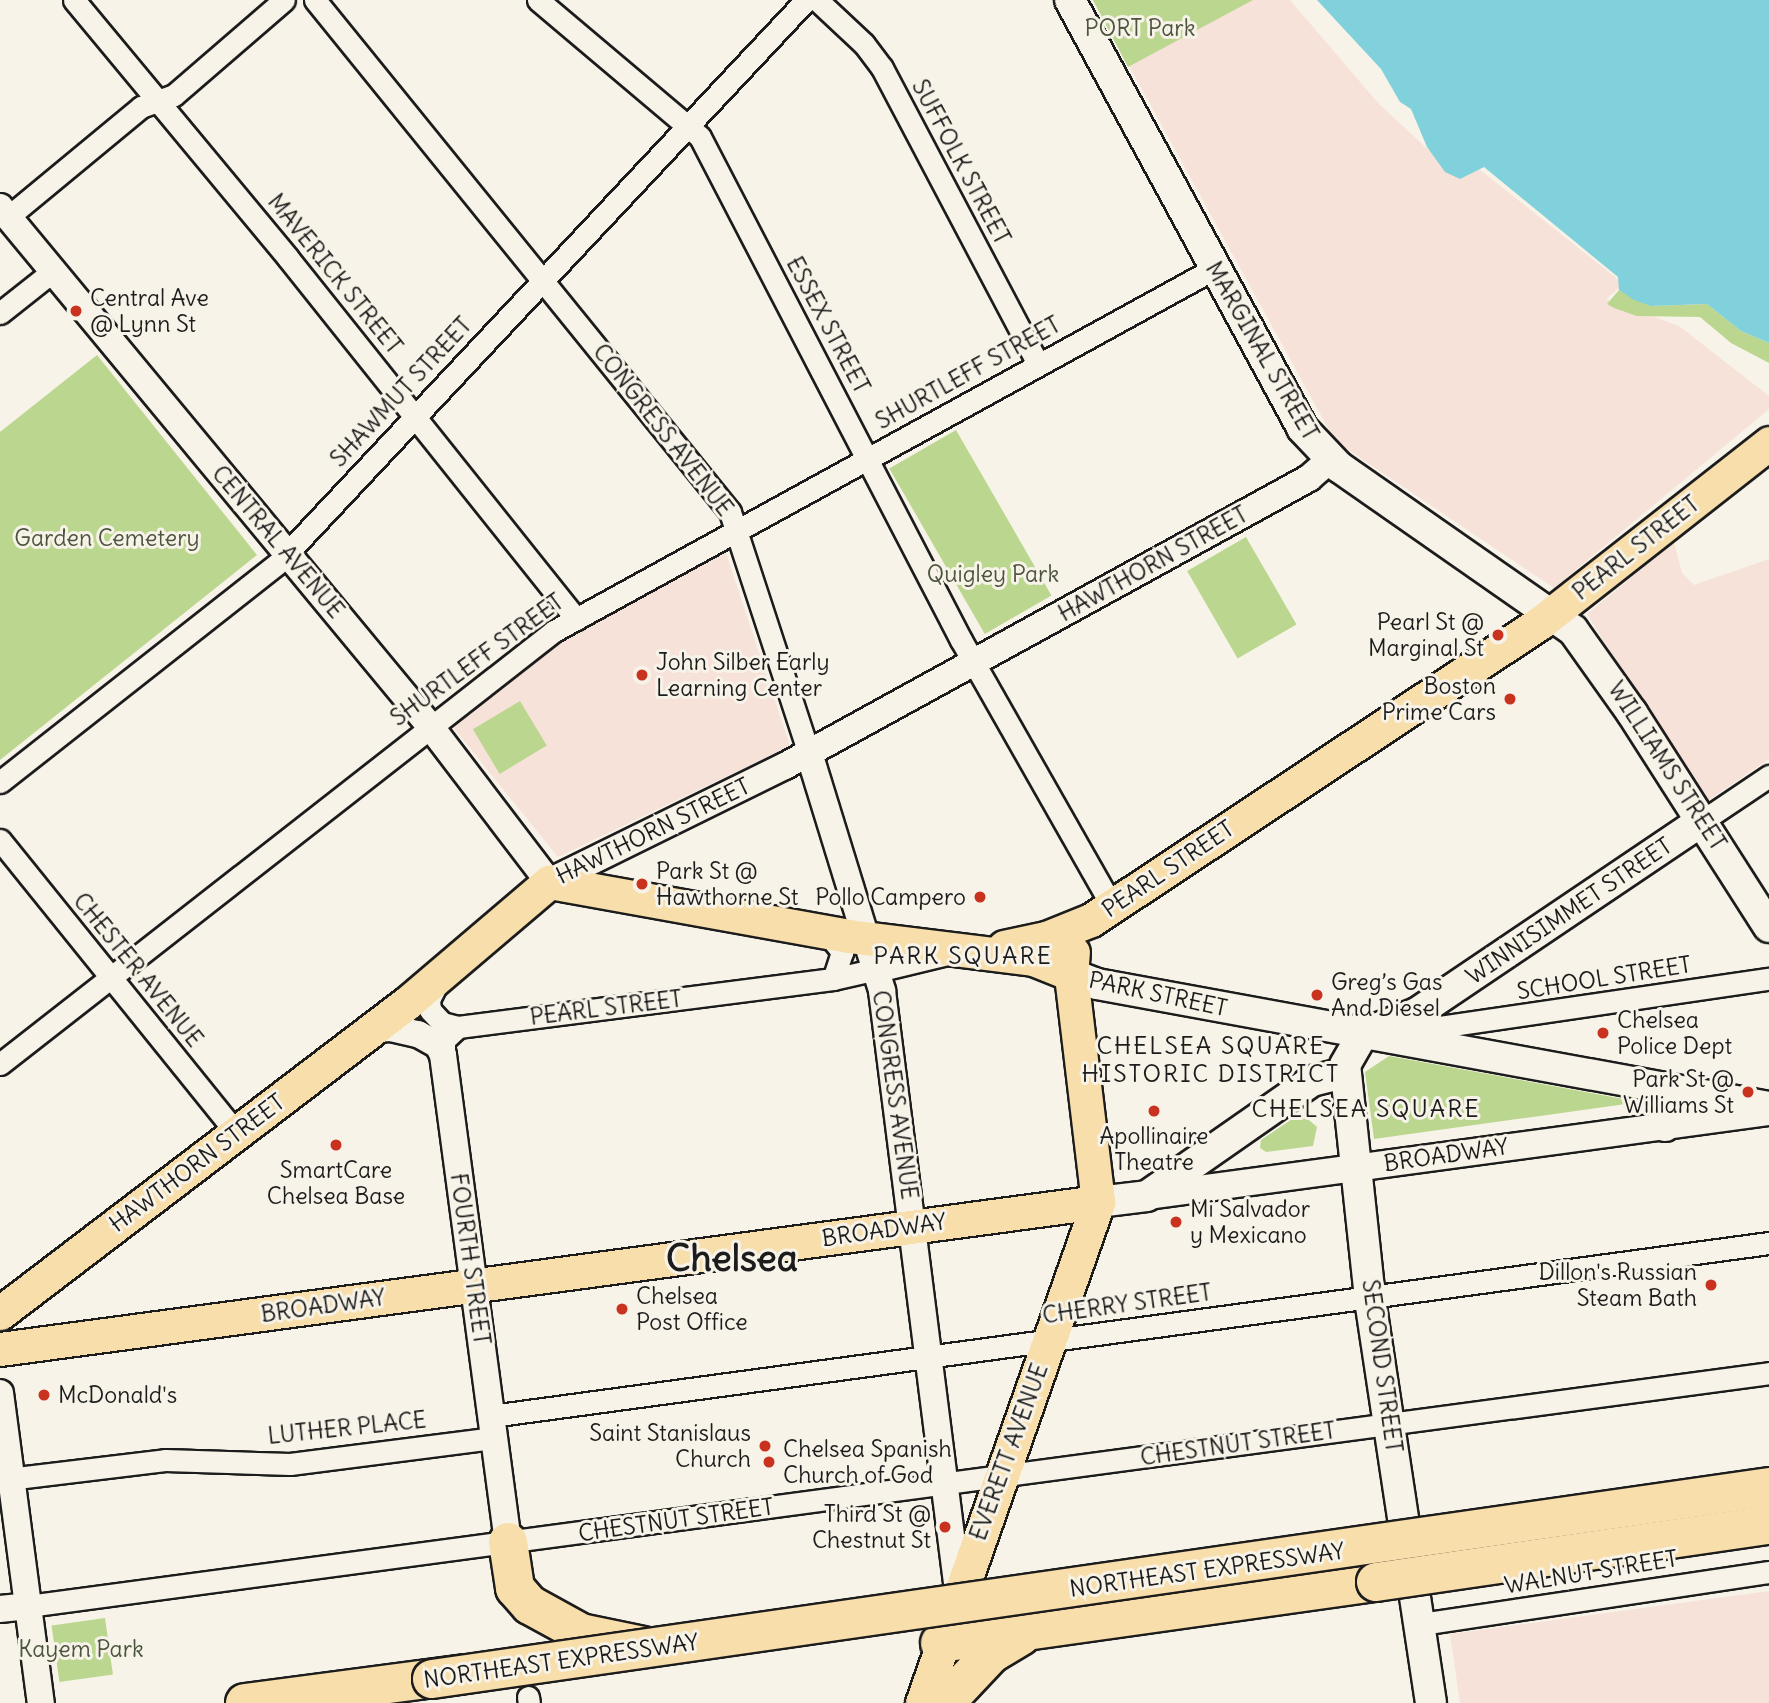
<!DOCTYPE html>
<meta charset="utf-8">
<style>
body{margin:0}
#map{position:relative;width:1769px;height:1703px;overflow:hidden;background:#f7f3e8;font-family:Delius,sans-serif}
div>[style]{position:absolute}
.built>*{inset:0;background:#f7e2d9}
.green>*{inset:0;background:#bbd78f;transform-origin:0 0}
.water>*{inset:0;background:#80d1db}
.roads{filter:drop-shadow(2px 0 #1c1c1c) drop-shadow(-2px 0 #1c1c1c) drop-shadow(0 2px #1c1c1c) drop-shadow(0 -2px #1c1c1c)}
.minor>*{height:21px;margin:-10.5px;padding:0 10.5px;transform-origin:10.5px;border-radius:10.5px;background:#f7f3e8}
.tertiary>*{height:26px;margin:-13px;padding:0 13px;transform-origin:13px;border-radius:13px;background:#f7f3e8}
.secondary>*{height:30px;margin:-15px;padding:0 15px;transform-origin:15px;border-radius:15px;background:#f7f3e8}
.primary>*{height:33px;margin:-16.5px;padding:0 16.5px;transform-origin:16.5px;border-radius:16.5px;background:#f8deab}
.motorway>*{height:38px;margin:-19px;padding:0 19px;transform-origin:19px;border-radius:19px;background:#f8deab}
.bridges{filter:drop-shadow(2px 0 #1c1c1c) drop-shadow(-2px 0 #1c1c1c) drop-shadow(0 2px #1c1c1c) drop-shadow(0 -2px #1c1c1c)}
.motorway-bridge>*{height:38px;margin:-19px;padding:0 19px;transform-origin:19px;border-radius:19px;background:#f8deab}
.dots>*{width:19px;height:19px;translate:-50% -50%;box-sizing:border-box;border:4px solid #f7f3e8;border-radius:50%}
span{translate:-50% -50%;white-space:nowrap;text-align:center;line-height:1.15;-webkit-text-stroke:6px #f7f3e8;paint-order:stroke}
.park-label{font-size:23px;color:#4c543e}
.street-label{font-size:23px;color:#1c1c1c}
.poi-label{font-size:23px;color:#1c1c1c}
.left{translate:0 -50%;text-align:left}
.right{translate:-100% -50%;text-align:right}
.neighbourhood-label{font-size:24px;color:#1c1c1c;letter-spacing:2px}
.town-label{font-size:37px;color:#1c1c1c;font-weight:700}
</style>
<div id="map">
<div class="built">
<div style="clip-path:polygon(1093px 0,1290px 0,1379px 104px,1460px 179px,1479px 169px,1624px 284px,1606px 299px,1679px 326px,1769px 396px,1769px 409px,1554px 588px,1335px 441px)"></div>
<div style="clip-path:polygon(1674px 542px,1682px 573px,1694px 585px,1769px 559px,1769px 759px,1703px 804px,1587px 614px)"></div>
<div style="clip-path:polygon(726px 553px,790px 746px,558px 857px,452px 726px,582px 624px)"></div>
<div style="clip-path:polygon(1769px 1591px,1769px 1703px,1460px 1703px,1450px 1634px)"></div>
</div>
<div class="green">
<div style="clip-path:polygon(1093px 0,1253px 0,1128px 67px)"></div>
<div style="clip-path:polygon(1619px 290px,1651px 306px,1707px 304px,1741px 331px,1769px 343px,1769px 363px,1731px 343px,1700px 317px,1637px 316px,1614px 308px,1607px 304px)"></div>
<div style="clip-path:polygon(97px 355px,257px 555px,0 760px,0 432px)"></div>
<div style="left:956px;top:430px;width:191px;height:77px;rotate:60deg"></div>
<div style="left:1246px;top:537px;width:101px;height:68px;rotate:60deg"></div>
<div style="left:520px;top:701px;width:52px;height:55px;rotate:59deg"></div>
<div style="clip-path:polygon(1389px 1056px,1640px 1102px,1374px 1139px,1365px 1072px)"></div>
<div style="clip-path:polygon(1301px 1113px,1317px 1127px,1313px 1146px,1266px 1152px,1260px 1148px,1261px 1140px)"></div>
<div style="left:105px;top:1618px;width:57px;height:54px;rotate:82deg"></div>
</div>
<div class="water">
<div style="clip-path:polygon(1317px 0,1769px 0,1769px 343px,1741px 331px,1707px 304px,1651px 306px,1634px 300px,1619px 290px,1618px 277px,1484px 167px,1460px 179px,1445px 172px,1427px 147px,1411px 109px,1400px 102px,1381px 69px)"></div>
</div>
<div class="roads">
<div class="minor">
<div style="left:74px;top:0;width:335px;rotate:50.3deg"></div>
<div style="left:288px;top:258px;width:462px;rotate:51.4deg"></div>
<div style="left:315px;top:0;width:659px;rotate:50.97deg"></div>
<div style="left:730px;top:512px;width:254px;rotate:71.9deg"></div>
<div style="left:538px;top:0;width:212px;rotate:40.2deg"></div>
<div style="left:700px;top:137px;width:567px;rotate:62.58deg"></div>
<div style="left:961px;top:640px;width:306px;rotate:60.4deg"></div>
<div style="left:817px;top:0;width:64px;rotate:43.1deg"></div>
<div style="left:864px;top:44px;width:30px;rotate:53deg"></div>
<div style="left:882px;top:68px;width:335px;rotate:62.2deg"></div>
<div style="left:8px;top:217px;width:173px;rotate:-39.6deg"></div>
<div style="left:141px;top:107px;width:35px;rotate:-20deg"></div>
<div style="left:174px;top:95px;width:145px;rotate:-40.8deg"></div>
<div style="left:0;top:313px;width:68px;rotate:-38.4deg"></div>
<div style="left:0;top:782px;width:352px;rotate:-38.2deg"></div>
<div style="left:277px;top:564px;width:773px;rotate:-46.83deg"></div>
<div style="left:1702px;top:821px;width:81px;rotate:-33.9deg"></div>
<div style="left:0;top:840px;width:375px;rotate:51.1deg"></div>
<div style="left:826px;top:932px;width:26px;rotate:51deg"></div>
<div style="left:842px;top:952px;width:28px;rotate:108deg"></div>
<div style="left:439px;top:980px;width:22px;rotate:117deg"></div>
<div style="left:429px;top:1000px;width:10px;rotate:84deg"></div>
<div style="left:430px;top:1010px;width:18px;rotate:47deg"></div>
<div style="left:442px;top:1023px;width:16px;rotate:14deg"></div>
<div style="left:1404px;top:1032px;width:369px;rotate:-8.3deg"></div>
<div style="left:444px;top:1058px;width:18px;rotate:-90deg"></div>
<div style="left:444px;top:1040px;width:19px;rotate:-43deg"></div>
<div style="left:458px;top:1027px;width:378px;rotate:-7.3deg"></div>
<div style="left:833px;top:979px;width:45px;rotate:-12.8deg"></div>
<div style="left:0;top:1064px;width:703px;rotate:-38.01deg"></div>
<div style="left:554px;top:631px;width:754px;rotate:-28.77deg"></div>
<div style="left:491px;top:1416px;width:1290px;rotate:-7.71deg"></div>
<div style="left:0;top:1480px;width:166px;rotate:-6.9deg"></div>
<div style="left:165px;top:1460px;width:125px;rotate:1.8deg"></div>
<div style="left:290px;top:1464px;width:206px;rotate:-7.3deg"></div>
<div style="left:28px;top:1606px;width:1757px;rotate:-7.62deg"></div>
<div style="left:1421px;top:1624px;width:352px;rotate:-8.5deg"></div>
<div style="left:528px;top:1697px;width:6px;rotate:81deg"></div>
</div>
<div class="tertiary">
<div style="left:0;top:207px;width:674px;rotate:50.36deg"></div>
<div style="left:430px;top:726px;width:196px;rotate:52.7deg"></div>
<div style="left:549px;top:882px;width:263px;rotate:-26.2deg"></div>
<div style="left:785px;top:766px;width:598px;rotate:-28.79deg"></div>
<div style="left:1309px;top:478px;width:28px;rotate:-41deg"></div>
<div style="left:809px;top:753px;width:249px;rotate:72.9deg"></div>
<div style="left:882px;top:991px;width:605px;rotate:82.78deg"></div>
<div style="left:877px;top:969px;width:68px;rotate:-13.6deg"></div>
<div style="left:373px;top:1029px;width:18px;rotate:-3deg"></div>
<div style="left:391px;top:1028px;width:28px;rotate:13deg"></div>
<div style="left:418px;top:1034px;width:23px;rotate:29deg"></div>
<div style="left:438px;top:1045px;width:11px;rotate:63deg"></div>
<div style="left:443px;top:1055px;width:491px;rotate:82.4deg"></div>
<div style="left:1147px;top:1196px;width:628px;rotate:-7.69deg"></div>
<div style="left:0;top:1393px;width:313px;rotate:82.5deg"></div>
<div style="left:0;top:1609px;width:28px;rotate:-6deg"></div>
</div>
<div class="secondary">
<div style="left:1070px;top:0;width:487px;rotate:61.5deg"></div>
<div style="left:1302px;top:428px;width:54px;rotate:46.5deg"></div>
<div style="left:1339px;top:467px;width:285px;rotate:34.9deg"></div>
<div style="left:1573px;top:630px;width:102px;rotate:54.6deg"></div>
<div style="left:1632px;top:713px;width:254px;rotate:57.4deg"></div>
<div style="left:1071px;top:974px;width:28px;rotate:21deg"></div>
<div style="left:1097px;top:984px;width:683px;rotate:10.37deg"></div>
<div style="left:1663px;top:1090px;width:16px;rotate:40deg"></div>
<div style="left:1675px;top:1100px;width:16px;rotate:86deg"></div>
<div style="left:1676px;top:1116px;width:15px;rotate:138deg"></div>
<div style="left:1098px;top:1202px;width:49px;rotate:-7deg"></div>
<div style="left:1147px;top:1196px;width:201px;rotate:-34.9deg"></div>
<div style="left:1312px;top:1081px;width:33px;rotate:-14deg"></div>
<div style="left:1431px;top:1703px;width:410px;rotate:-98.6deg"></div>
<div style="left:1370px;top:1298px;width:234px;rotate:-96.1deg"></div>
<div style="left:1345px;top:1065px;width:36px;rotate:-60deg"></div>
<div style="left:1363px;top:1034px;width:58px;rotate:-21.3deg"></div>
<div style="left:1417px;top:1013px;width:344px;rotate:-34deg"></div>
</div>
<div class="primary">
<div style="left:1004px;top:947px;width:43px;rotate:-12.1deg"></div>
<div style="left:1046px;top:938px;width:48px;rotate:-21.8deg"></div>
<div style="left:1091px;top:920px;width:540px;rotate:-33.51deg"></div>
<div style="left:1541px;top:622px;width:290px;rotate:-38.1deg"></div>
<div style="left:0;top:1313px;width:512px;rotate:-37.3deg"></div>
<div style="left:407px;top:1003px;width:187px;rotate:-40.4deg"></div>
<div style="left:549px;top:882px;width:304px;rotate:10.2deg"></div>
<div style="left:848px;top:936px;width:186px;rotate:7.1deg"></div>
<div style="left:1033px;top:959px;width:41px;rotate:21.5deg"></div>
<div style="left:0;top:1349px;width:1108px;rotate:-7.63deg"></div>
<div style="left:922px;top:1703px;width:531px;rotate:-70.64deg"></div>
<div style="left:1098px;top:1202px;width:230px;rotate:-96.8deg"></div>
<div style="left:1071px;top:974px;width:22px;rotate:-85deg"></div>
</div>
<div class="motorway">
<div style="left:508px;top:1542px;width:47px;rotate:81.3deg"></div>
<div style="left:515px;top:1588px;width:23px;rotate:49deg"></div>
<div style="left:530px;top:1605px;width:58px;rotate:28.8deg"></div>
<div style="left:581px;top:1633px;width:63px;rotate:11.8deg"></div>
<div style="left:940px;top:1643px;width:440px;rotate:-8deg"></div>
<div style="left:245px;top:1703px;width:222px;rotate:-7.5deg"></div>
<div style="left:945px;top:1703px;width:67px;rotate:-46.8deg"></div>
<div style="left:991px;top:1654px;width:35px;rotate:-31deg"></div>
</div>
</div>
<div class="bridges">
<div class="motorway-bridge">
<div style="left:1376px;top:1582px;width:397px;rotate:-8.3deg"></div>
<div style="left:432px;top:1679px;width:1351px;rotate:-8.17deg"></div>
</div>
</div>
<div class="dots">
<div style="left:76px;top:311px;background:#c8321e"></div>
<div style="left:1498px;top:635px;background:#c8321e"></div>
<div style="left:642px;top:675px;background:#c8321e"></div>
<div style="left:1510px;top:699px;background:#c8321e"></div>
<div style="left:642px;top:884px;background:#c8321e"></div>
<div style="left:980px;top:897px;background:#c8321e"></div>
<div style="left:1317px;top:995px;background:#c8321e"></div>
<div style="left:1603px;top:1033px;background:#c8321e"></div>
<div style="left:1748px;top:1092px;background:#c8321e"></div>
<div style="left:1154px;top:1111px;background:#c8321e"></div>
<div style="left:336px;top:1145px;background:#c8321e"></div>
<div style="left:1176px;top:1222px;background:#c8321e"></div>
<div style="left:1711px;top:1285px;background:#c8321e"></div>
<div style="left:622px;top:1309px;background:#c8321e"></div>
<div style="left:44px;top:1395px;background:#c8321e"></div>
<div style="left:765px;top:1446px;background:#c8321e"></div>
<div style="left:769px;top:1462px;background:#c8321e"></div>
<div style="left:945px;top:1527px;background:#c8321e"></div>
</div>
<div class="park-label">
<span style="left:1140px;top:28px">PORT Park</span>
<span style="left:107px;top:538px">Garden Cemetery</span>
<span style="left:993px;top:574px">Quigley Park</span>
<span style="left:81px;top:1649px">Kayem Park</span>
</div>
<div class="street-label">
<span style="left:961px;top:162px;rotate:62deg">SUFFOLK STREET</span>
<span style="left:335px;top:274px;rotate:51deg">MAVERICK STREET</span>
<span style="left:828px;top:325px;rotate:62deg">ESSEX STREET</span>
<span style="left:1262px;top:351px;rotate:60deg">MARGINAL STREET</span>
<span style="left:968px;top:373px;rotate:-29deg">SHURTLEFF STREET</span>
<span style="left:401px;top:392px;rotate:-47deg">SHAWMUT STREET</span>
<span style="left:663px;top:430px;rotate:52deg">CONGRESS AVENUE</span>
<span style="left:278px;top:542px;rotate:50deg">CENTRAL AVENUE</span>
<span style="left:1636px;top:548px;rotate:-38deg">PEARL STREET</span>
<span style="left:1153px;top:564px;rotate:-29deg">HAWTHORN STREET</span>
<span style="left:477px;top:660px;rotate:-36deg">SHURTLEFF STREET</span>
<span style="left:1667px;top:766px;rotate:57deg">WILLIAMS STREET</span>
<span style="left:653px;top:831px;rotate:-26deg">HAWTHORN STREET</span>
<span style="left:1168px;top:869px;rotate:-34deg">PEARL STREET</span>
<span style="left:1569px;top:911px;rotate:-34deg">WINNISIMMET STREET</span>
<span style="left:138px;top:970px;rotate:51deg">CHESTER AVENUE</span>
<span style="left:1604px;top:978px;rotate:-9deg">SCHOOL STREET</span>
<span style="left:1158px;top:994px;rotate:12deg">PARK STREET</span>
<span style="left:606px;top:1008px;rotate:-7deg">PEARL STREET</span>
<span style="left:895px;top:1095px;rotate:82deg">CONGRESS AVENUE</span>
<span style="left:1446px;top:1155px;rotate:-8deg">BROADWAY</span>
<span style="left:197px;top:1163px;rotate:-37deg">HAWTHORN STREET</span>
<span style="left:884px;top:1230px;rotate:-8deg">BROADWAY</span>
<span style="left:470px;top:1259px;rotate:82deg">FOURTH STREET</span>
<span style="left:1127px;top:1304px;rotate:-8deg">CHERRY STREET</span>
<span style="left:323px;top:1306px;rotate:-8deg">BROADWAY</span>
<span style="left:1382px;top:1366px;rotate:82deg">SECOND STREET</span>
<span style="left:347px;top:1428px;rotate:-6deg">LUTHER PLACE</span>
<span style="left:1238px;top:1444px;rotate:-8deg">CHESTNUT STREET</span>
<span style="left:1009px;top:1452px;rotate:-70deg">EVERETT AVENUE</span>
<span style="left:676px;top:1520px;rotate:-8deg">CHESTNUT STREET</span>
<span style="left:1207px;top:1570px;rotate:-8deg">NORTHEAST EXPRESSWAY</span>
<span style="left:1591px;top:1572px;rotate:-9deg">WALNUT STREET</span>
<span style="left:561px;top:1661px;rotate:-8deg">NORTHEAST EXPRESSWAY</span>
</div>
<div class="poi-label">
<span class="left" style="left:90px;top:311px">Central Ave<br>@ Lynn St</span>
<span class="right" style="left:1484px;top:635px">Pearl St @<br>Marginal St</span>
<span class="left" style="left:656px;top:675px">John Silber Early<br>Learning Center</span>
<span class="right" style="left:1496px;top:699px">Boston<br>Prime Cars</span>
<span class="left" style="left:656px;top:884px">Park St @<br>Hawthorne St</span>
<span class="right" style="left:966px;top:897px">Pollo Campero</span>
<span class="left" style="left:1331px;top:995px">Greg’s Gas<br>And Diesel</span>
<span class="left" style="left:1617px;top:1033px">Chelsea<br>Police Dept</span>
<span class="right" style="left:1734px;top:1092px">Park St @<br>Williams St</span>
<span style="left:1154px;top:1149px">Apollinaire<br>Theatre</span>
<span style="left:336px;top:1183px">SmartCare<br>Chelsea Base</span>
<span class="left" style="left:1190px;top:1222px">Mi Salvador<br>y Mexicano</span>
<span class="right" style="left:1697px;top:1285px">Dillon's Russian<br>Steam Bath</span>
<span class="left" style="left:636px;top:1309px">Chelsea<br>Post Office</span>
<span class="left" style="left:58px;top:1395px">McDonald's</span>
<span class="right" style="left:751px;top:1446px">Saint Stanislaus<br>Church</span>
<span class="left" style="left:783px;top:1462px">Chelsea Spanish<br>Church of God</span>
<span class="right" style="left:931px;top:1527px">Third St @<br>Chestnut St</span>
</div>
<div class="neighbourhood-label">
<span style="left:963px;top:956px">PARK SQUARE</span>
<span style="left:1211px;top:1060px">CHELSEA SQUARE<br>HISTORIC DISTRICT</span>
<span style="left:1366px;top:1109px">CHELSEA SQUARE</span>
</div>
<div class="town-label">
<span style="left:732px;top:1258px">Chelsea</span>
</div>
</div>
